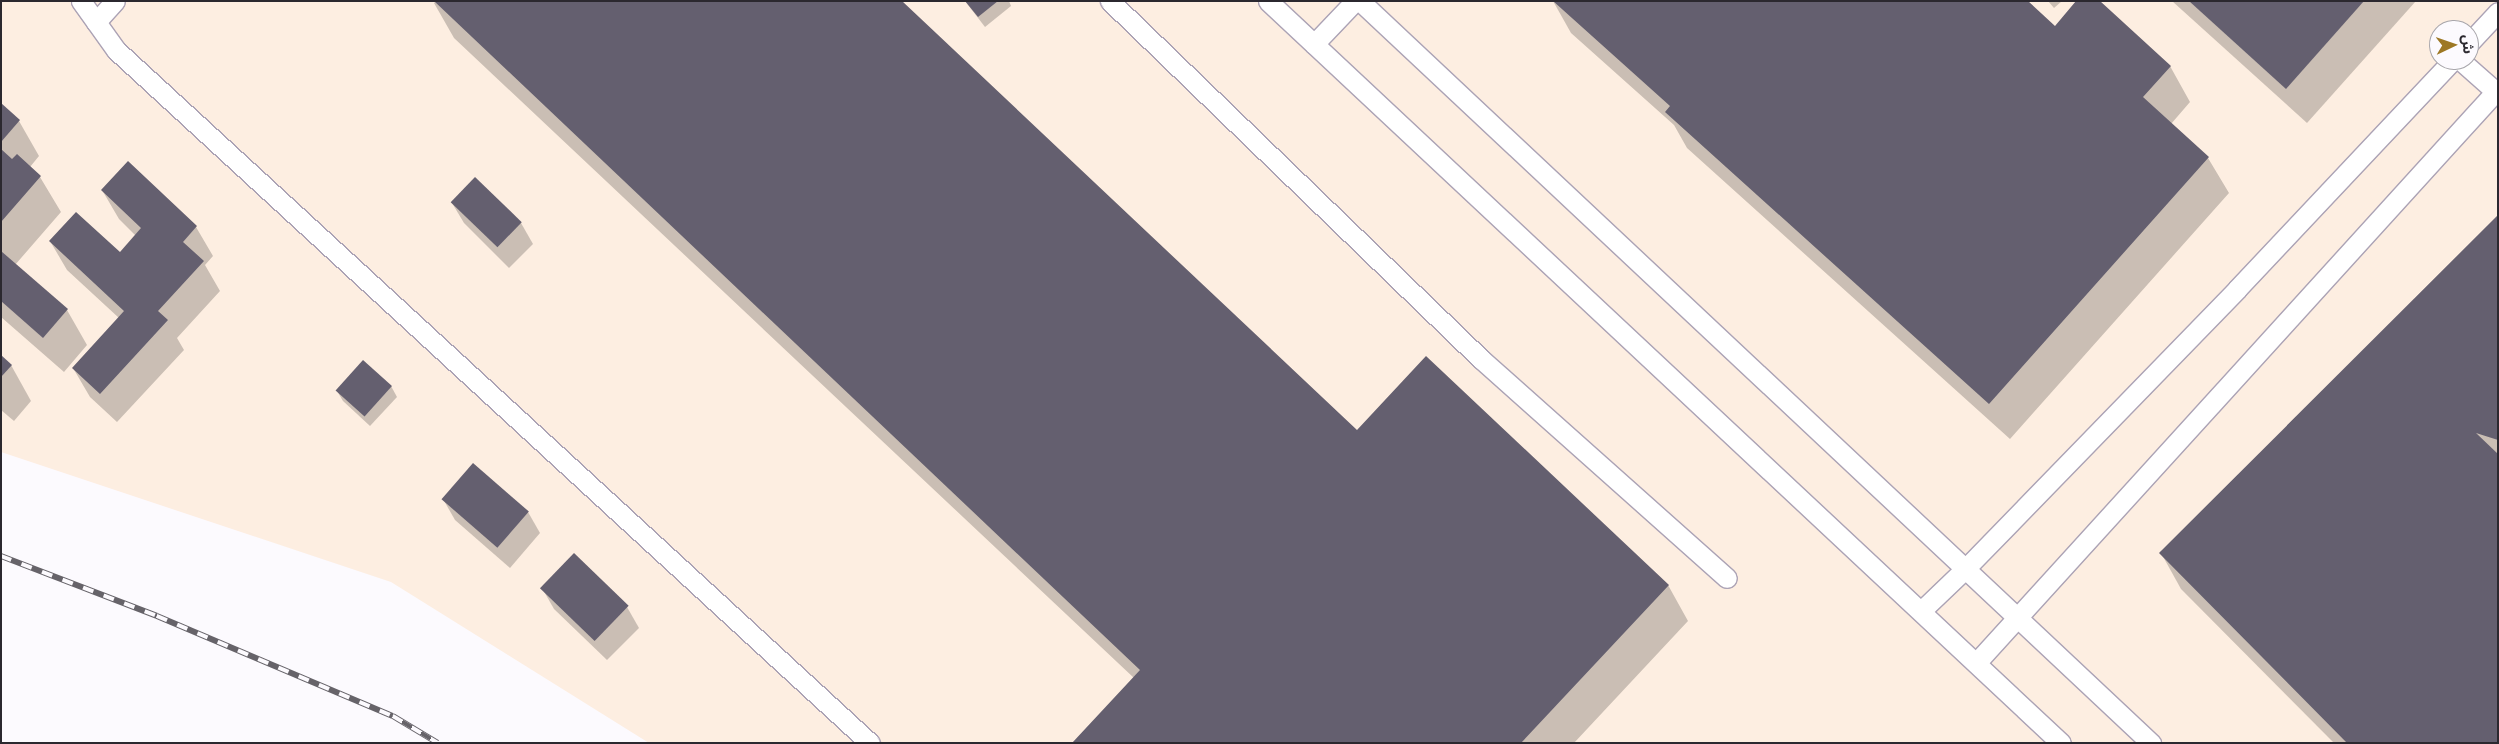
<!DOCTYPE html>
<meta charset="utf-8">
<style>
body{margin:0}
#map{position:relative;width:2499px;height:744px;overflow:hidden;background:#fcfafe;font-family:"IBM Plex Sans","Noto Sans Arabic",sans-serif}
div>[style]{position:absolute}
.industrial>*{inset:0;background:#fdeee1}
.shadow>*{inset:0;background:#0003}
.building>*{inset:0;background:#645f6f;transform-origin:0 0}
.roads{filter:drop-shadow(1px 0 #aca3b5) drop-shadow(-1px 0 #aca3b5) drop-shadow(0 1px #aca3b5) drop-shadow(0 -1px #aca3b5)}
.lane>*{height:19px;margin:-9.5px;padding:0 9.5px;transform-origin:9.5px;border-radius:9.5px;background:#fff}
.rail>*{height:5.5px;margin-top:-2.75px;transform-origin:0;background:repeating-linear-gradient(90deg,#fcfafe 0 11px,#666369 0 22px);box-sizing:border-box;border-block:1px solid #666369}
span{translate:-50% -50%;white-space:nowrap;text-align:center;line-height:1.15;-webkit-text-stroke:5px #fcfafe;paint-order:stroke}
.frame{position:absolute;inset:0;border:2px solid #2b282f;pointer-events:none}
.north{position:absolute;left:2429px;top:20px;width:50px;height:50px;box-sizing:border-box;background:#fcfafe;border:1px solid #a8a6ab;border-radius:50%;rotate:87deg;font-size:14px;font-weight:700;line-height:20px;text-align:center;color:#2b282f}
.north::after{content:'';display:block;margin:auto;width:18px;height:22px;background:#9d7824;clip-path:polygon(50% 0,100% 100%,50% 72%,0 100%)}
</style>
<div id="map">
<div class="industrial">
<div style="clip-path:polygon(evenodd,1px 1px,2498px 1px,2498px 743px,649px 743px,391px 582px,1px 452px,1px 1px,2439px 30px,2469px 30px,2469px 60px,2439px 60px,2439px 30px)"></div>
</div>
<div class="shadow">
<div style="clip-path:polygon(436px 1px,1357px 431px,1668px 585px,1688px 621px,1574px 743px,1074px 743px,1134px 678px,454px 38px,434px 3px)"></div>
<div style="clip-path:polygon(965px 1px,1009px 1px,1011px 6px,985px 27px)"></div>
<div style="clip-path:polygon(1553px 1px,2026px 1px,2055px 27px,2170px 66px,2190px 102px,2171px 124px,2208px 158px,2229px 193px,2010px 439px,1687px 148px,1674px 125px,1571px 33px)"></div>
<div style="clip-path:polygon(2048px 1px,2062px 1px,2054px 8px)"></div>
<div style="clip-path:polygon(2172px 1px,2416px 1px,2307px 123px)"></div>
<div style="clip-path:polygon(1px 105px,19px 121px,39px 156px,30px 167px,40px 177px,61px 212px,15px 265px,67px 310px,87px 345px,64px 372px,1px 317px)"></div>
<div style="clip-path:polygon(128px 163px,196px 227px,213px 256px,205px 265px,220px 291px,177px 338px,184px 350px,117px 422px,90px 397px,73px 368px,119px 318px,67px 270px,50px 241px,120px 254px,136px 236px,119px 219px,102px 190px)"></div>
<div style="clip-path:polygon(452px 203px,521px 223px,533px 244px,509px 268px,464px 223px)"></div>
<div style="clip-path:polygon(2498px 217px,2498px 743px,2334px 743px,2181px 589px,2161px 553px)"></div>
<div style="clip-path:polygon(1px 357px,11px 365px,31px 401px,14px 421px,1px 410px)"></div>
<div style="clip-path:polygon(391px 386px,397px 397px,370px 426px,343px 401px,337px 391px)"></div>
<div style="clip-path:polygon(473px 464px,528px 512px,540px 533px,510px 568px,455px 520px,443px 499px)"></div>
<div style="clip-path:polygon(542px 588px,627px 607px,639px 628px,607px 660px,554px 609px)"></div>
</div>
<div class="building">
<div style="clip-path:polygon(434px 1px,902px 1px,1357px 430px,1426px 356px,1669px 585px,1521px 743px,1072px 743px,1140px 670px)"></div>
<div style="clip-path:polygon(965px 1px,998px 1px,978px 17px)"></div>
<div style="clip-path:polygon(1553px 1px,2028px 1px,2055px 26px,2076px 1px,2100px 1px,2171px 66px,2143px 97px,2209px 157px,1989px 404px,1665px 112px,1670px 106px)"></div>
<div style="clip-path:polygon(2189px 1px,2364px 1px,2286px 89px)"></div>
<div style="clip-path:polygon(1px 103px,20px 120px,1px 142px)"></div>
<div style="clip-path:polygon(1px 149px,12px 159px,17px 154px,41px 176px,1px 222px)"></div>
<div style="clip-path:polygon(128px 161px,197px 226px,183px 242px,204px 261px,158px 311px,168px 320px,100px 394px,72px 368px,124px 311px,49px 241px,76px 212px,120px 252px,141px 228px,101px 190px)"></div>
<div style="left:475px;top:177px;width:65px;height:35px;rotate:44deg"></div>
<div style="clip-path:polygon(2498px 215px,2498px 440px,2476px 433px,2498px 454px,2498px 743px,2347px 743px,2159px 553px)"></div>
<div style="clip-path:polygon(1px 251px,68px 309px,43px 338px,1px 301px)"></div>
<div style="clip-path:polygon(1px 355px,12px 365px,1px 377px)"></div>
<div style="left:363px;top:360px;width:39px;height:41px;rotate:42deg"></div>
<div style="left:473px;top:463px;width:74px;height:48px;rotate:41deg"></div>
<div style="left:574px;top:553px;width:76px;height:49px;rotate:44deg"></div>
</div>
<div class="roads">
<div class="lane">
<div style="left:81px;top:1px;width:60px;rotate:54.5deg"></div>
<div style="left:116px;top:50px;width:1024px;rotate:42.59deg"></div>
<div style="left:1110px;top:1px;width:516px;rotate:43.98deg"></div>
<div style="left:1481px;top:359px;width:329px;rotate:41.7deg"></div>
<div style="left:1268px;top:1px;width:1086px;rotate:43.1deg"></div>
<div style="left:1360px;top:1px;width:1085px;rotate:43.17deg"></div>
<div style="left:96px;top:22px;width:28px;rotate:-48deg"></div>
<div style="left:2469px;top:43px;width:42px;rotate:-46.9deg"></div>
<div style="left:1314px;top:44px;width:59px;rotate:-46.4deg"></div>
<div style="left:2460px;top:60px;width:47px;rotate:41.5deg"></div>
<div style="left:1921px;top:611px;width:62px;rotate:-43.7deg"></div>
<div style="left:1966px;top:568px;width:389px;rotate:-45.8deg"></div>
<div style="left:2237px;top:289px;width:315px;rotate:-46.7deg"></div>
<div style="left:1976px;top:663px;width:776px;rotate:-47.72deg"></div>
</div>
</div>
<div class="rail">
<div style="left:1px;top:556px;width:167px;rotate:21deg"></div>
<div style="left:157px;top:616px;width:256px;rotate:23deg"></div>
<div style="left:393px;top:716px;width:52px;rotate:31deg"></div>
</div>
<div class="frame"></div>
<div class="north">ش</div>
</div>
